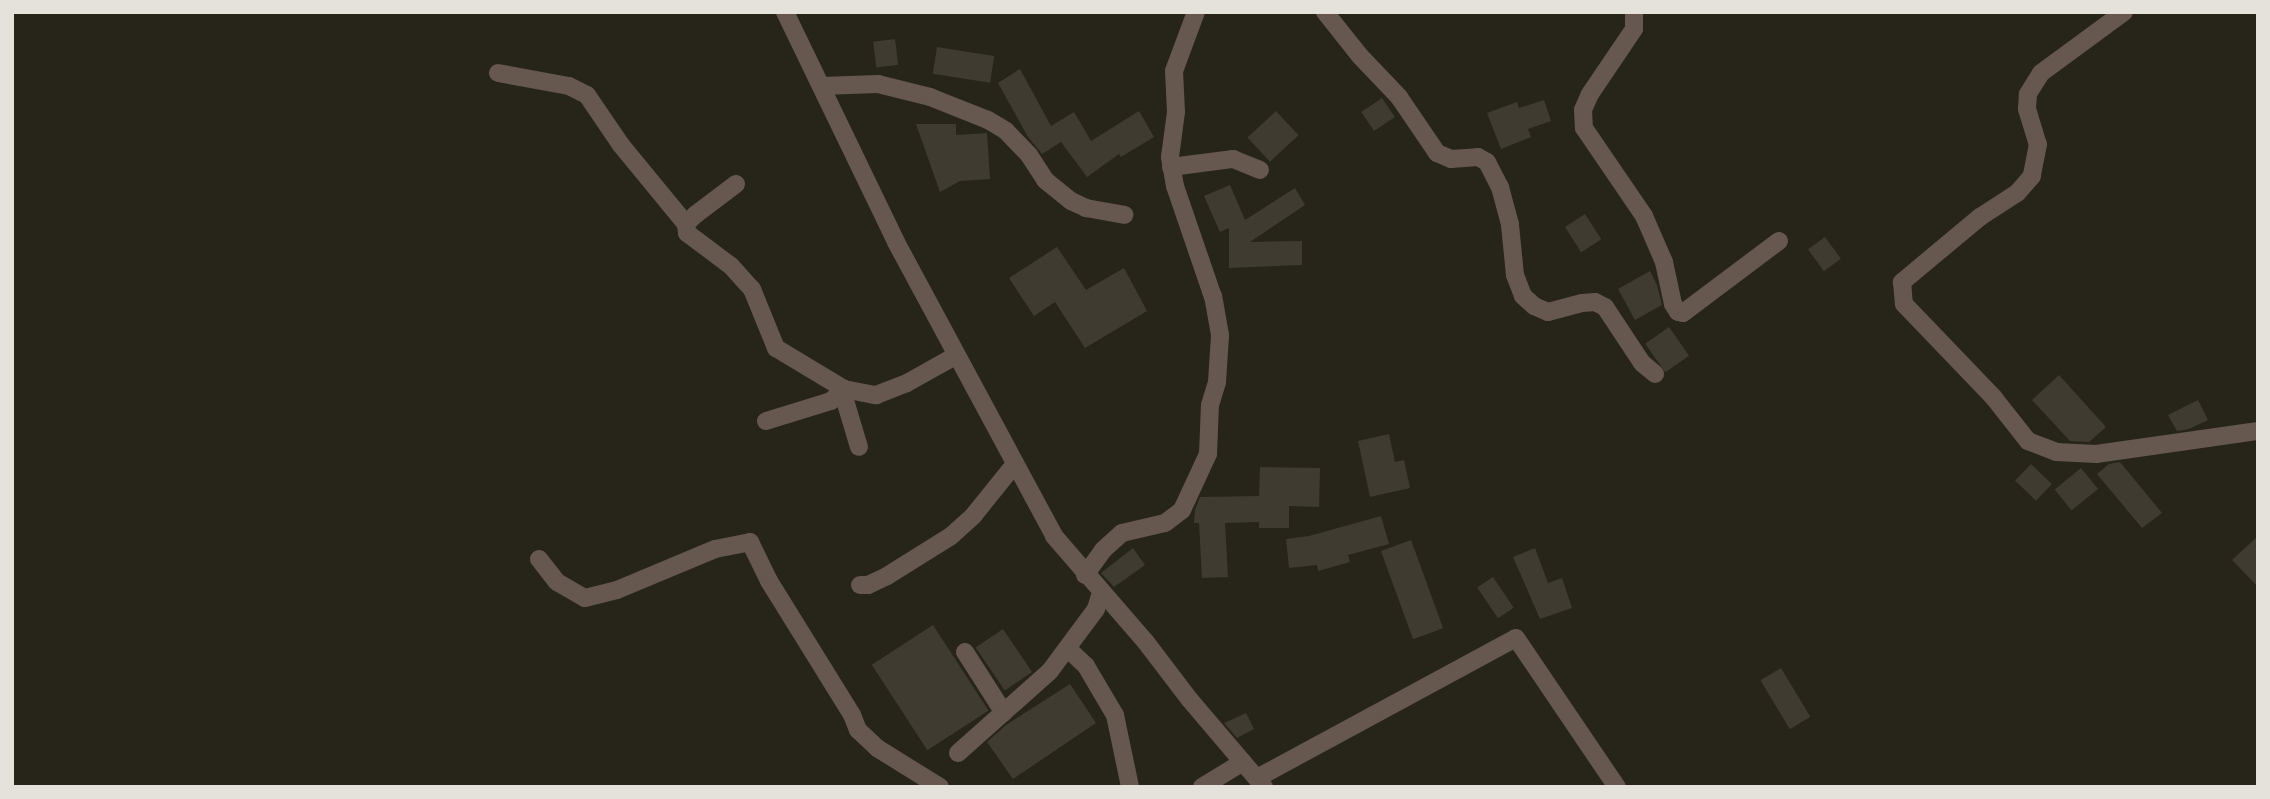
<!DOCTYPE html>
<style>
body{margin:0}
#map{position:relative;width:2270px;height:799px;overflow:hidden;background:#272419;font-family:Barlow,sans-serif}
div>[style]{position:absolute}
.building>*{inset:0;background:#3f3b30;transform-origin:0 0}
.minor>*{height:18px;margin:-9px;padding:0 9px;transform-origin:9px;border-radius:9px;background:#66584f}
span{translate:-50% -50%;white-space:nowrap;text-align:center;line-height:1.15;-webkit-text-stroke:7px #1d1a10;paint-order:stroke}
.frame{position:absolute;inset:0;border:14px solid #e4e2db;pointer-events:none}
</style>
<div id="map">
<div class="building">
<div style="left:895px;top:39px;width:26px;height:22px;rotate:83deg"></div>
<div style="left:937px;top:47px;width:58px;height:27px;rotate:9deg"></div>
<div style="clip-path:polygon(1020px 69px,1051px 126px,1074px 112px,1091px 141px,1139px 111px,1154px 137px,1121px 157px,1119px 154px,1087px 177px,1061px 142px,1042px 154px,1028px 137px,998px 83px)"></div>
<div style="left:1382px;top:98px;width:23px;height:25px;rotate:56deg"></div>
<div style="clip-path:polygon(1544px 100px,1551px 121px,1528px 129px,1531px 137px,1501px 149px,1487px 113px,1517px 102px,1519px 108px)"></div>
<div style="left:1276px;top:111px;width:33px;height:39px;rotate:47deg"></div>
<div style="clip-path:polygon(916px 124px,956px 124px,956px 135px,987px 133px,990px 179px,960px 181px,940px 192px)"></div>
<div style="clip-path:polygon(1230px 185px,1245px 220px,1295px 188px,1305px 205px,1250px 242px,1302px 241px,1302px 265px,1229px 268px,1229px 228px,1220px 232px,1204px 196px)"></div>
<div style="left:1585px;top:214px;width:30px;height:24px;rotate:57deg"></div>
<div style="left:1825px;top:237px;width:27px;height:21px;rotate:54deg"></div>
<div style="clip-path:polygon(1057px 247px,1086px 290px,1124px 268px,1147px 311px,1085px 348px,1055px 302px,1034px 316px,1009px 278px)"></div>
<div style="clip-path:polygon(1650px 271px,1657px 285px,1662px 305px,1635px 320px,1618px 289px)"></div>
<div style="left:1669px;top:327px;width:35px;height:29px;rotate:55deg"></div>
<div style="clip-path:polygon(2059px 375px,2106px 427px,2089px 442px,2070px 441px,2032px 400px)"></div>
<div style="clip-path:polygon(2198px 400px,2208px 420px,2189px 429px,2177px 431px,2168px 415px)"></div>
<div style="clip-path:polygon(1389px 434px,1395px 462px,1404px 460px,1410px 488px,1370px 497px,1358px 441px)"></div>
<div style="clip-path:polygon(2120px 462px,2162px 513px,2142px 528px,2097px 474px,2109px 464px)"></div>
<div style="left:2031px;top:464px;width:29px;height:23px;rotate:44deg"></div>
<div style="clip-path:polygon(1260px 467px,1320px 468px,1319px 507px,1289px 506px,1289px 528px,1259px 528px,1259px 522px,1225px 523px,1228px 577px,1202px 578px,1199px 523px,1194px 523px,1195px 510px,1200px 497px,1259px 496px)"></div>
<div style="left:2081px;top:468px;width:27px;height:34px;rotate:51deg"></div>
<div style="clip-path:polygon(1381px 516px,1389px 544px,1348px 555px,1350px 562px,1318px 571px,1317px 565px,1289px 568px,1286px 539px,1309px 536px)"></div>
<div style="clip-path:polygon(2258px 536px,2258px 587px,2232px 560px)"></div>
<div style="left:1411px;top:540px;width:94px;height:32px;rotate:70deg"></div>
<div style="clip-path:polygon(1133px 548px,1145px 565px,1114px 587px,1101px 573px)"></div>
<div style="clip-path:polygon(1535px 548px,1548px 583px,1562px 578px,1572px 608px,1540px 619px,1513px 557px)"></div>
<div style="left:1493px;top:577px;width:37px;height:19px;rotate:56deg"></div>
<div style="left:933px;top:625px;width:102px;height:73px;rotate:57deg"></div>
<div style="left:1003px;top:629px;width:52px;height:33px;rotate:56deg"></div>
<div style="left:1781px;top:668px;width:57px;height:24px;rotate:59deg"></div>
<div style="clip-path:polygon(1070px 684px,1096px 723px,1013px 779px,987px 742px,1006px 725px)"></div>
<div style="clip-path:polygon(1246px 713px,1254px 729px,1237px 738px,1224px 723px)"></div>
</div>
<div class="minor">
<div style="left:785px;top:12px;width:255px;rotate:64.2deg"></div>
<div style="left:896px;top:242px;width:334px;rotate:61.7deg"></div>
<div style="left:1054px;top:536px;width:139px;rotate:49.1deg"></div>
<div style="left:1145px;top:641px;width:74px;rotate:52.7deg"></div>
<div style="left:1190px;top:700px;width:114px;rotate:49.6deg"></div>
<div style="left:1325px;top:12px;width:56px;rotate:51.5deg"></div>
<div style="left:1360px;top:56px;width:57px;rotate:46.4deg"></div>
<div style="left:1399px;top:97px;width:68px;rotate:55.8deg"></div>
<div style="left:1437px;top:153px;width:15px;rotate:23deg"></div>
<div style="left:1451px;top:159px;width:27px;rotate:-4deg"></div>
<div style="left:1478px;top:157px;width:10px;rotate:29deg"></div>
<div style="left:1487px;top:162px;width:28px;rotate:63deg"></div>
<div style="left:1500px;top:187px;width:39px;rotate:75deg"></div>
<div style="left:1510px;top:225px;width:50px;rotate:84.3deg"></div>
<div style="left:1515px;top:275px;width:22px;rotate:69deg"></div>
<div style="left:1523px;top:296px;width:15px;rotate:42deg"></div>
<div style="left:1534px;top:306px;width:15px;rotate:23deg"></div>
<div style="left:1548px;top:312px;width:35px;rotate:-15deg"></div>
<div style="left:1582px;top:303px;width:13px;rotate:-4deg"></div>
<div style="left:1595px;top:302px;width:11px;rotate:27deg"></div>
<div style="left:1605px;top:307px;width:67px;rotate:56.5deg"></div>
<div style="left:1642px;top:363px;width:17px;rotate:40deg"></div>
<div style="left:1634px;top:12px;width:17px;rotate:90deg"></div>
<div style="left:1634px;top:29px;width:78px;rotate:124.1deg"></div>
<div style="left:1590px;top:94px;width:17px;rotate:114deg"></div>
<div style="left:1583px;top:110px;width:18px;rotate:87deg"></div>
<div style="left:1584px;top:128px;width:107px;rotate:55.7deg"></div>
<div style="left:1644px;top:216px;width:50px;rotate:66.5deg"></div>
<div style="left:1664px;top:262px;width:43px;rotate:77.9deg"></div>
<div style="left:1673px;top:304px;width:9px;rotate:58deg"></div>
<div style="left:1678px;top:312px;width:5px;rotate:11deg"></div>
<div style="left:1683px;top:313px;width:120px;rotate:-36.9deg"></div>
<div style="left:2124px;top:12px;width:103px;rotate:143.7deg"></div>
<div style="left:2041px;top:73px;width:25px;rotate:122deg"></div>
<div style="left:2028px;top:94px;width:15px;rotate:94deg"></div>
<div style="left:2027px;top:109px;width:37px;rotate:73deg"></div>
<div style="left:2038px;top:144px;width:33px;rotate:101deg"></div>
<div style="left:2032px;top:176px;width:23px;rotate:131deg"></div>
<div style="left:2017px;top:193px;width:44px;rotate:147deg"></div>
<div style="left:1980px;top:217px;width:102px;rotate:140.2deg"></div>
<div style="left:1902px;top:282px;width:22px;rotate:85deg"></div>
<div style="left:1904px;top:304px;width:130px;rotate:46.2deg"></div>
<div style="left:1994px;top:398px;width:55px;rotate:51.7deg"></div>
<div style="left:2028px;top:441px;width:30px;rotate:21deg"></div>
<div style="left:2056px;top:452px;width:40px;rotate:2.9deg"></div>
<div style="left:2096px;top:454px;width:164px;rotate:-8.1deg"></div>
<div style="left:498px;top:73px;width:72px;rotate:10.4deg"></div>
<div style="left:569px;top:86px;width:20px;rotate:27deg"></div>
<div style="left:587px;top:95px;width:60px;rotate:55.8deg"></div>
<div style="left:621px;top:145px;width:102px;rotate:50.6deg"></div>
<div style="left:821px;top:86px;width:57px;rotate:-2deg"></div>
<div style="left:878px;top:84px;width:54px;rotate:14deg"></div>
<div style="left:930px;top:97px;width:62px;rotate:21.6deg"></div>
<div style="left:988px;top:120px;width:21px;rotate:31deg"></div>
<div style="left:1006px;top:131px;width:33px;rotate:46deg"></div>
<div style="left:1029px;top:155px;width:30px;rotate:57deg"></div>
<div style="left:1045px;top:180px;width:33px;rotate:39deg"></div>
<div style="left:1071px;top:201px;width:17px;rotate:25deg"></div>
<div style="left:1086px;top:208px;width:39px;rotate:10deg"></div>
<div style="left:1171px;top:167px;width:63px;rotate:-7.4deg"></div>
<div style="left:1233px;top:159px;width:29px;rotate:22deg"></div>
<div style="left:736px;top:184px;width:51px;rotate:142.9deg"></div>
<div style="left:695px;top:215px;width:13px;rotate:135deg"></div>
<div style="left:686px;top:224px;width:9px;rotate:84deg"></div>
<div style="left:687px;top:233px;width:55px;rotate:36.9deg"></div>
<div style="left:731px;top:266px;width:31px;rotate:48deg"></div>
<div style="left:752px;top:289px;width:64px;rotate:67.9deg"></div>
<div style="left:776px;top:348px;width:79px;rotate:31.1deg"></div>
<div style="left:844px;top:389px;width:33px;rotate:11deg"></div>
<div style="left:876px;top:395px;width:33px;rotate:-21deg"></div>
<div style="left:907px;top:383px;width:57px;rotate:-29.2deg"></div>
<div style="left:849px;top:390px;width:9px;rotate:126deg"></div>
<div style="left:844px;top:397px;width:52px;rotate:73.3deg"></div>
<div style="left:766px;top:421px;width:68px;rotate:-17.1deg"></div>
<div style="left:831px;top:401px;width:18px;rotate:-43deg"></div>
<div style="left:539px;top:559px;width:29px;rotate:52deg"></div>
<div style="left:557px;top:582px;width:32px;rotate:30deg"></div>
<div style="left:585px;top:598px;width:33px;rotate:-14deg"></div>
<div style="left:617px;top:590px;width:106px;rotate:-22.7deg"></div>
<div style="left:715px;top:549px;width:36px;rotate:-11deg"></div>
<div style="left:750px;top:542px;width:43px;rotate:64deg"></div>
<div style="left:769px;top:581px;width:158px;rotate:58.2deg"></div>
<div style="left:852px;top:715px;width:16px;rotate:68deg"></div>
<div style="left:858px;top:730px;width:26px;rotate:43deg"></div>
<div style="left:877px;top:748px;width:74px;rotate:31.8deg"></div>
<div style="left:1085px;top:575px;width:31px;rotate:-54deg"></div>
<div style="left:1103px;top:550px;width:25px;rotate:-42deg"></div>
<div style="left:1122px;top:533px;width:44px;rotate:-13.1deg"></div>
<div style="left:1165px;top:523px;width:21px;rotate:-37deg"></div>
<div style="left:1182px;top:510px;width:62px;rotate:-65.1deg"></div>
<div style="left:1208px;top:454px;width:49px;rotate:-87.7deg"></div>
<div style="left:1210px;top:405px;width:24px;rotate:-73deg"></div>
<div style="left:1217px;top:382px;width:47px;rotate:-86.3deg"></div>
<div style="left:1220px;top:335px;width:39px;rotate:-100deg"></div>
<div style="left:1213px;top:297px;width:117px;rotate:-108.9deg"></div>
<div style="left:1175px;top:186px;width:29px;rotate:-100deg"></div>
<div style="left:1170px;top:157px;width:45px;rotate:-82.4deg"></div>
<div style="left:1176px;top:112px;width:41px;rotate:-92.8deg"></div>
<div style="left:1174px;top:71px;width:63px;rotate:-69.6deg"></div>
<div style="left:860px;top:585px;width:8px"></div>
<div style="left:868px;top:585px;width:21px;rotate:-25deg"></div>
<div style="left:887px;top:576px;width:75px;rotate:-32deg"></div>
<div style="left:951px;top:536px;width:30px;rotate:-42deg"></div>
<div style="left:973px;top:516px;width:67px;rotate:-51.1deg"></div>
<div style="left:1068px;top:649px;width:25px;rotate:43deg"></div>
<div style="left:1086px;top:666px;width:57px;rotate:59.4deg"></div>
<div style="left:1115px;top:715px;width:74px;rotate:78.2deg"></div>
<div style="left:965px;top:652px;width:72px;rotate:57.4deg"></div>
<div style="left:958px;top:753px;width:123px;rotate:-41.7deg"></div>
<div style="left:1050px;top:671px;width:77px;rotate:-53.4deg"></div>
<div style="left:1096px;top:609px;width:17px;rotate:-73deg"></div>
<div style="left:1257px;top:778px;width:294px;rotate:-28.4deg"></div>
<div style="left:1516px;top:638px;width:180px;rotate:55.9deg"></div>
<div style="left:1202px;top:787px;width:48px;rotate:-31.4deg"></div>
</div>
<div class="frame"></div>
</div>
